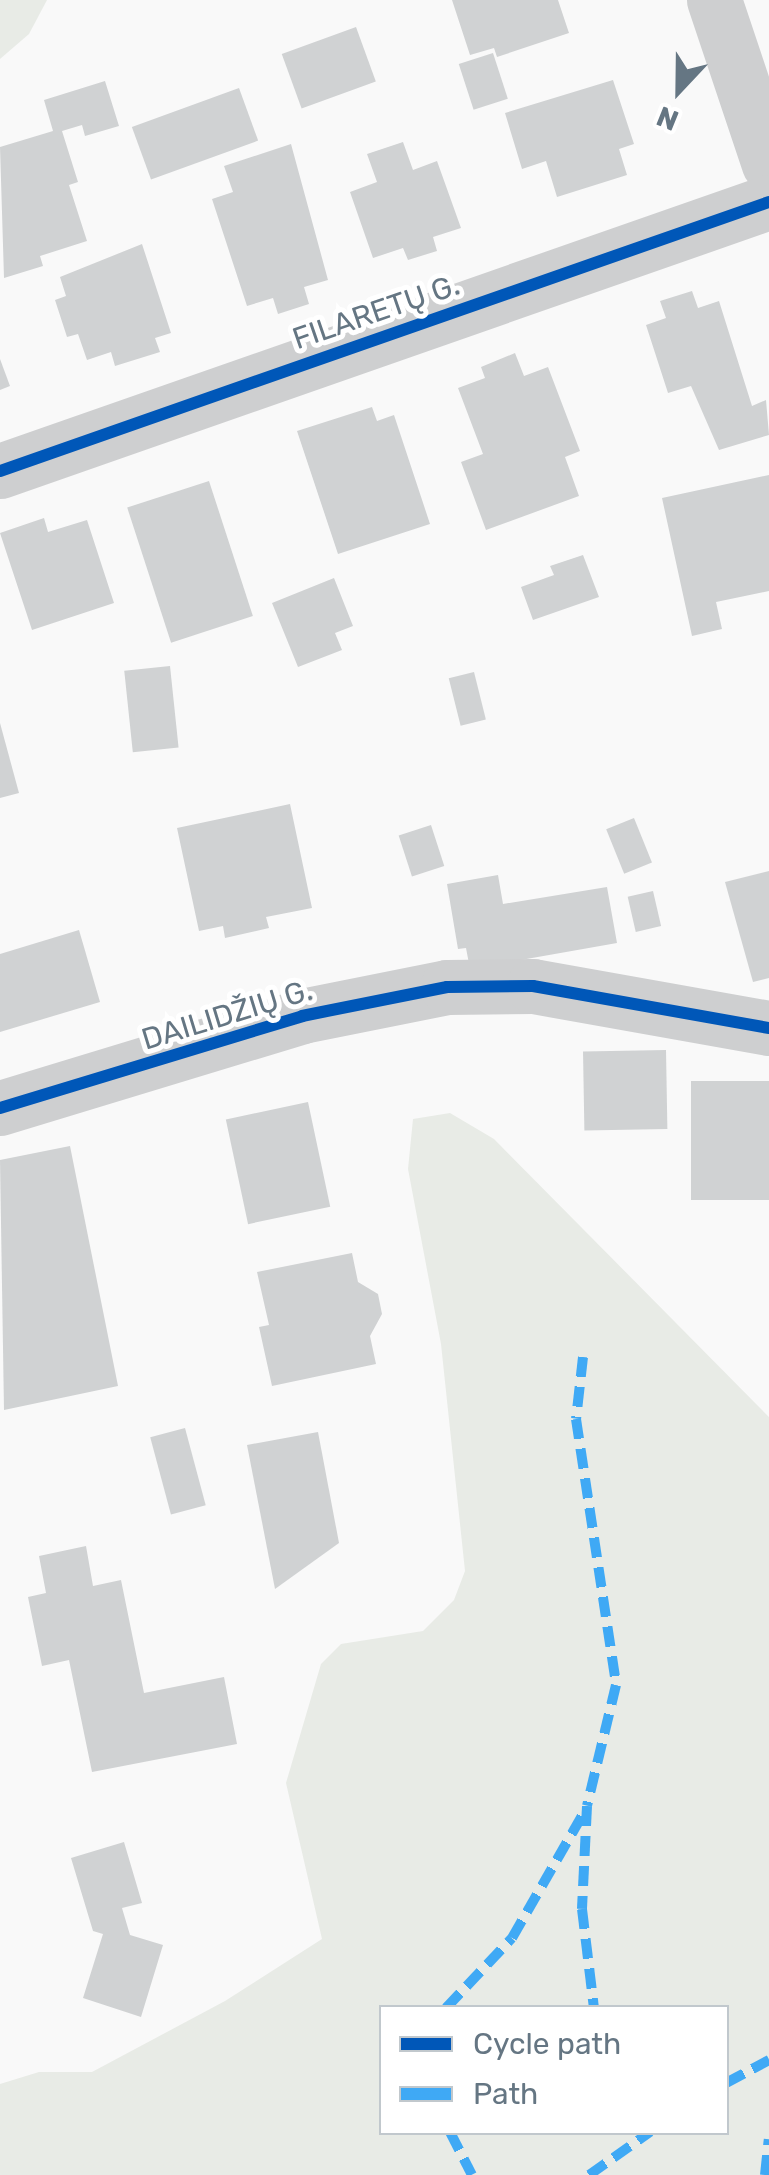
<!DOCTYPE html>
<meta charset="utf-8">
<style>
body{margin:0}
#map{position:relative;width:769px;height:2175px;overflow:hidden;background:#f9f9f9;font-family:Rubik,sans-serif}
div>[style]{position:absolute}
.green>*{inset:0;background:#e8ebe6}
.building>*{inset:0;background:#d0d2d3;transform-origin:0 0}
.street>*{height:55px;margin:-27.5px;padding:0 27.5px;transform-origin:27.5px;border-radius:27.5px;background:#cecfd0}
.quiet>*{height:10px;margin-top:-5px;transform-origin:0;background:repeating-linear-gradient(90deg,#3fa9f5 0 20px,transparent 0 30px)}
.cycleway>*{height:12px;margin:-6px;padding:0 6px;transform-origin:6px;border-radius:6px;background:#0057b8}
span{translate:-50% -50%;white-space:nowrap;text-align:center;line-height:1.15;-webkit-text-stroke:10px #fff;paint-order:stroke}
.street-label{font-size:30px;color:#657683}
.legend{position:absolute;left:379px;top:2005px;width:350px;height:130px;box-sizing:border-box;background:#fff;border:2px solid #c1c8cd;margin:0;padding:12px 18px;list-style:none;font-size:30px;color:#657683}
.legend li{display:flex;align-items:center;gap:20px;height:50px}
.legend b{width:50px;border:2px solid #c1c8cd}
.north{position:absolute;left:629px;top:40px;width:100px;height:100px;-webkit-text-stroke:8px #fff;paint-order:stroke;rotate:202deg;font-size:28px;font-weight:700;line-height:40px;text-align:center;color:#657683}
.north::after{content:'';display:block;margin:auto;width:35px;height:45px;background:#657683;clip-path:polygon(50% 0,100% 100%,50% 72%,0 100%)}
</style>
<div id="map">
<div class="green">
<div style="clip-path:polygon(0 0,47px 0,29px 34px,0 59px)"></div>
<div style="clip-path:polygon(evenodd,450px 1113px,494px 1139px,769px 1417px,769px 2175px,0 2175px,0 2084px,39px 2072px,92px 2072px,225px 2001px,322px 1939px,286px 1783px,321px 1664px,341px 1644px,423px 1631px,454px 1600px,465px 1571px,441px 1344px,408px 1169px,413px 1119px,450px 1113px,382px 2008px,726px 2008px,726px 2132px,382px 2132px,382px 2008px)"></div>
</div>
<div class="building">
<div style="clip-path:polygon(452px 0,558px 0,569px 33px,497px 57px,494px 48px,470px 55px)"></div>
<div style="left:356px;top:27px;width:58px;height:79px;rotate:70deg"></div>
<div style="left:493px;top:53px;width:48px;height:36px;rotate:72deg"></div>
<div style="clip-path:polygon(613px 80px,634px 144px,619px 149px,627px 175px,557px 197px,546px 161px,522px 169px,505px 113px)"></div>
<div style="clip-path:polygon(105px 81px,119px 126px,85px 136px,82px 125px,62px 131px,78px 182px,69px 185px,87px 241px,40px 256px,43px 266px,4px 278px,0 147px,53px 131px,44px 100px)"></div>
<div style="left:239px;top:88px;width:56px;height:114px;rotate:70deg"></div>
<div style="clip-path:polygon(403px 142px,413px 170px,437px 161px,461px 228px,433px 237px,437px 251px,408px 260px,403px 248px,373px 258px,350px 192px,377px 182px,367px 154px)"></div>
<div style="clip-path:polygon(291px 144px,328px 280px,304px 287px,309px 304px,278px 314px,273px 298px,247px 306px,212px 199px,233px 192px,224px 166px)"></div>
<div style="clip-path:polygon(142px 244px,171px 333px,155px 338px,160px 352px,115px 366px,111px 352px,87px 360px,78px 334px,67px 337px,55px 300px,66px 296px,60px 277px)"></div>
<div style="clip-path:polygon(692px 291px,698px 308px,719px 301px,752px 406px,766px 400px,769px 435px,719px 450px,691px 386px,668px 393px,646px 325px,666px 318px,660px 301px)"></div>
<div style="clip-path:polygon(515px 353px,524px 376px,548px 367px,580px 451px,565px 457px,579px 496px,486px 530px,461px 462px,483px 454px,458px 388px,485px 378px,481px 367px)"></div>
<div style="clip-path:polygon(0 359px,10px 386px,0 390px)"></div>
<div style="clip-path:polygon(372px 407px,377px 421px,394px 415px,430px 524px,338px 554px,297px 431px)"></div>
<div style="clip-path:polygon(769px 475px,769px 591px,716px 602px,722px 629px,692px 636px,662px 498px)"></div>
<div style="left:209px;top:481px;width:142px;height:86px;rotate:72deg"></div>
<div style="clip-path:polygon(44px 518px,48px 532px,87px 520px,114px 603px,32px 630px,0 533px)"></div>
<div style="clip-path:polygon(583px 555px,599px 597px,533px 620px,521px 587px,554px 575px,550px 566px)"></div>
<div style="clip-path:polygon(334px 578px,353px 626px,335px 633px,342px 650px,298px 667px,272px 603px)"></div>
<div style="left:170px;top:666px;width:82px;height:46px;rotate:84deg"></div>
<div style="left:474px;top:672px;width:49px;height:26px;rotate:76deg"></div>
<div style="clip-path:polygon(0 723px,19px 793px,0 798px)"></div>
<div style="clip-path:polygon(290px 804px,312px 908px,266px 917px,269px 928px,225px 938px,223px 926px,199px 931px,177px 828px)"></div>
<div style="left:634px;top:818px;width:48px;height:30px;rotate:68deg"></div>
<div style="left:431px;top:825px;width:43px;height:34px;rotate:72deg"></div>
<div style="clip-path:polygon(769px 871px,769px 978px,753px 982px,725px 882px)"></div>
<div style="clip-path:polygon(498px 875px,503px 904px,607px 887px,617px 943px,470px 969px,466px 948px,458px 949px,447px 884px)"></div>
<div style="left:653px;top:891px;width:36px;height:26px;rotate:77deg"></div>
<div style="clip-path:polygon(79px 930px,100px 1002px,0 1032px,0 954px)"></div>
<div style="left:666px;top:1050px;width:79px;height:83px;rotate:89deg"></div>
<div style="left:691px;top:1081px;width:78px;height:119px"></div>
<div style="left:308px;top:1102px;width:107px;height:84px;rotate:78deg"></div>
<div style="clip-path:polygon(70px 1146px,118px 1386px,4px 1410px,0 1160px)"></div>
<div style="clip-path:polygon(352px 1253px,358px 1282px,378px 1294px,382px 1314px,370px 1336px,376px 1364px,272px 1386px,259px 1327px,269px 1325px,257px 1272px)"></div>
<div style="left:185px;top:1428px;width:80px;height:36px;rotate:75deg"></div>
<div style="clip-path:polygon(318px 1432px,339px 1543px,275px 1589px,247px 1445px)"></div>
<div style="clip-path:polygon(86px 1546px,93px 1586px,121px 1580px,144px 1693px,224px 1677px,237px 1744px,92px 1772px,69px 1660px,42px 1666px,28px 1597px,46px 1593px,39px 1556px)"></div>
<div style="clip-path:polygon(124px 1842px,142px 1903px,122px 1908px,130px 1935px,163px 1945px,141px 2017px,83px 1998px,103px 1934px,93px 1931px,71px 1858px)"></div>
</div>
<div class="street">
<div style="left:714px;top:0;width:173px;rotate:71.5deg"></div>
<div style="left:0;top:471px;width:815px;rotate:-19.28deg"></div>
<div style="left:0;top:1108px;width:316px;rotate:-16.9deg"></div>
<div style="left:302px;top:1016px;width:148px;rotate:-11.3deg"></div>
<div style="left:447px;top:987px;width:86px;rotate:-0.7deg"></div>
<div style="left:533px;top:986px;width:240px;rotate:10.1deg"></div>
</div>
<div class="quiet">
<div style="left:583px;top:1357px;width:62px;rotate:96.4deg"></div>
<div style="left:576px;top:1419px;width:269px;rotate:81.4deg"></div>
<div style="left:616px;top:1685px;width:124px;rotate:103.5deg"></div>
<div style="left:587px;top:1806px;width:103px;rotate:92.8deg"></div>
<div style="left:582px;top:1909px;width:100px;rotate:83.1deg"></div>
<div style="left:446px;top:2008px;width:96px;rotate:-46.7deg"></div>
<div style="left:512px;top:1938px;width:149px;rotate:-60.2deg"></div>
<div style="left:726px;top:2083px;width:49px;rotate:-28.1deg"></div>
<div style="left:450px;top:2132px;width:48px;rotate:62.9deg"></div>
<div style="left:589px;top:2175px;width:75px;rotate:-35.2deg"></div>
<div style="left:765px;top:2175px;width:36px;rotate:-84deg"></div>
</div>
<div class="cycleway">
<div style="left:0;top:471px;width:815px;rotate:-19.28deg"></div>
<div style="left:0;top:1108px;width:316px;rotate:-16.9deg"></div>
<div style="left:302px;top:1016px;width:148px;rotate:-11.3deg"></div>
<div style="left:447px;top:987px;width:86px;rotate:-0.7deg"></div>
<div style="left:533px;top:986px;width:240px;rotate:10.1deg"></div>
</div>
<div class="street-label">
<span style="left:376px;top:312px;rotate:-19deg">FILARETŲ G.</span>
<span style="left:227px;top:1015px;rotate:-17deg">DAILIDŽIŲ G.</span>
</div>
<ul class="legend">
<li><b style="height:12px;background:#0057b8"></b>Cycle path</li>
<li><b style="height:12px;background:#3fa9f5"></b>Path</li>
</ul>
<div class="north">N</div>
</div>
